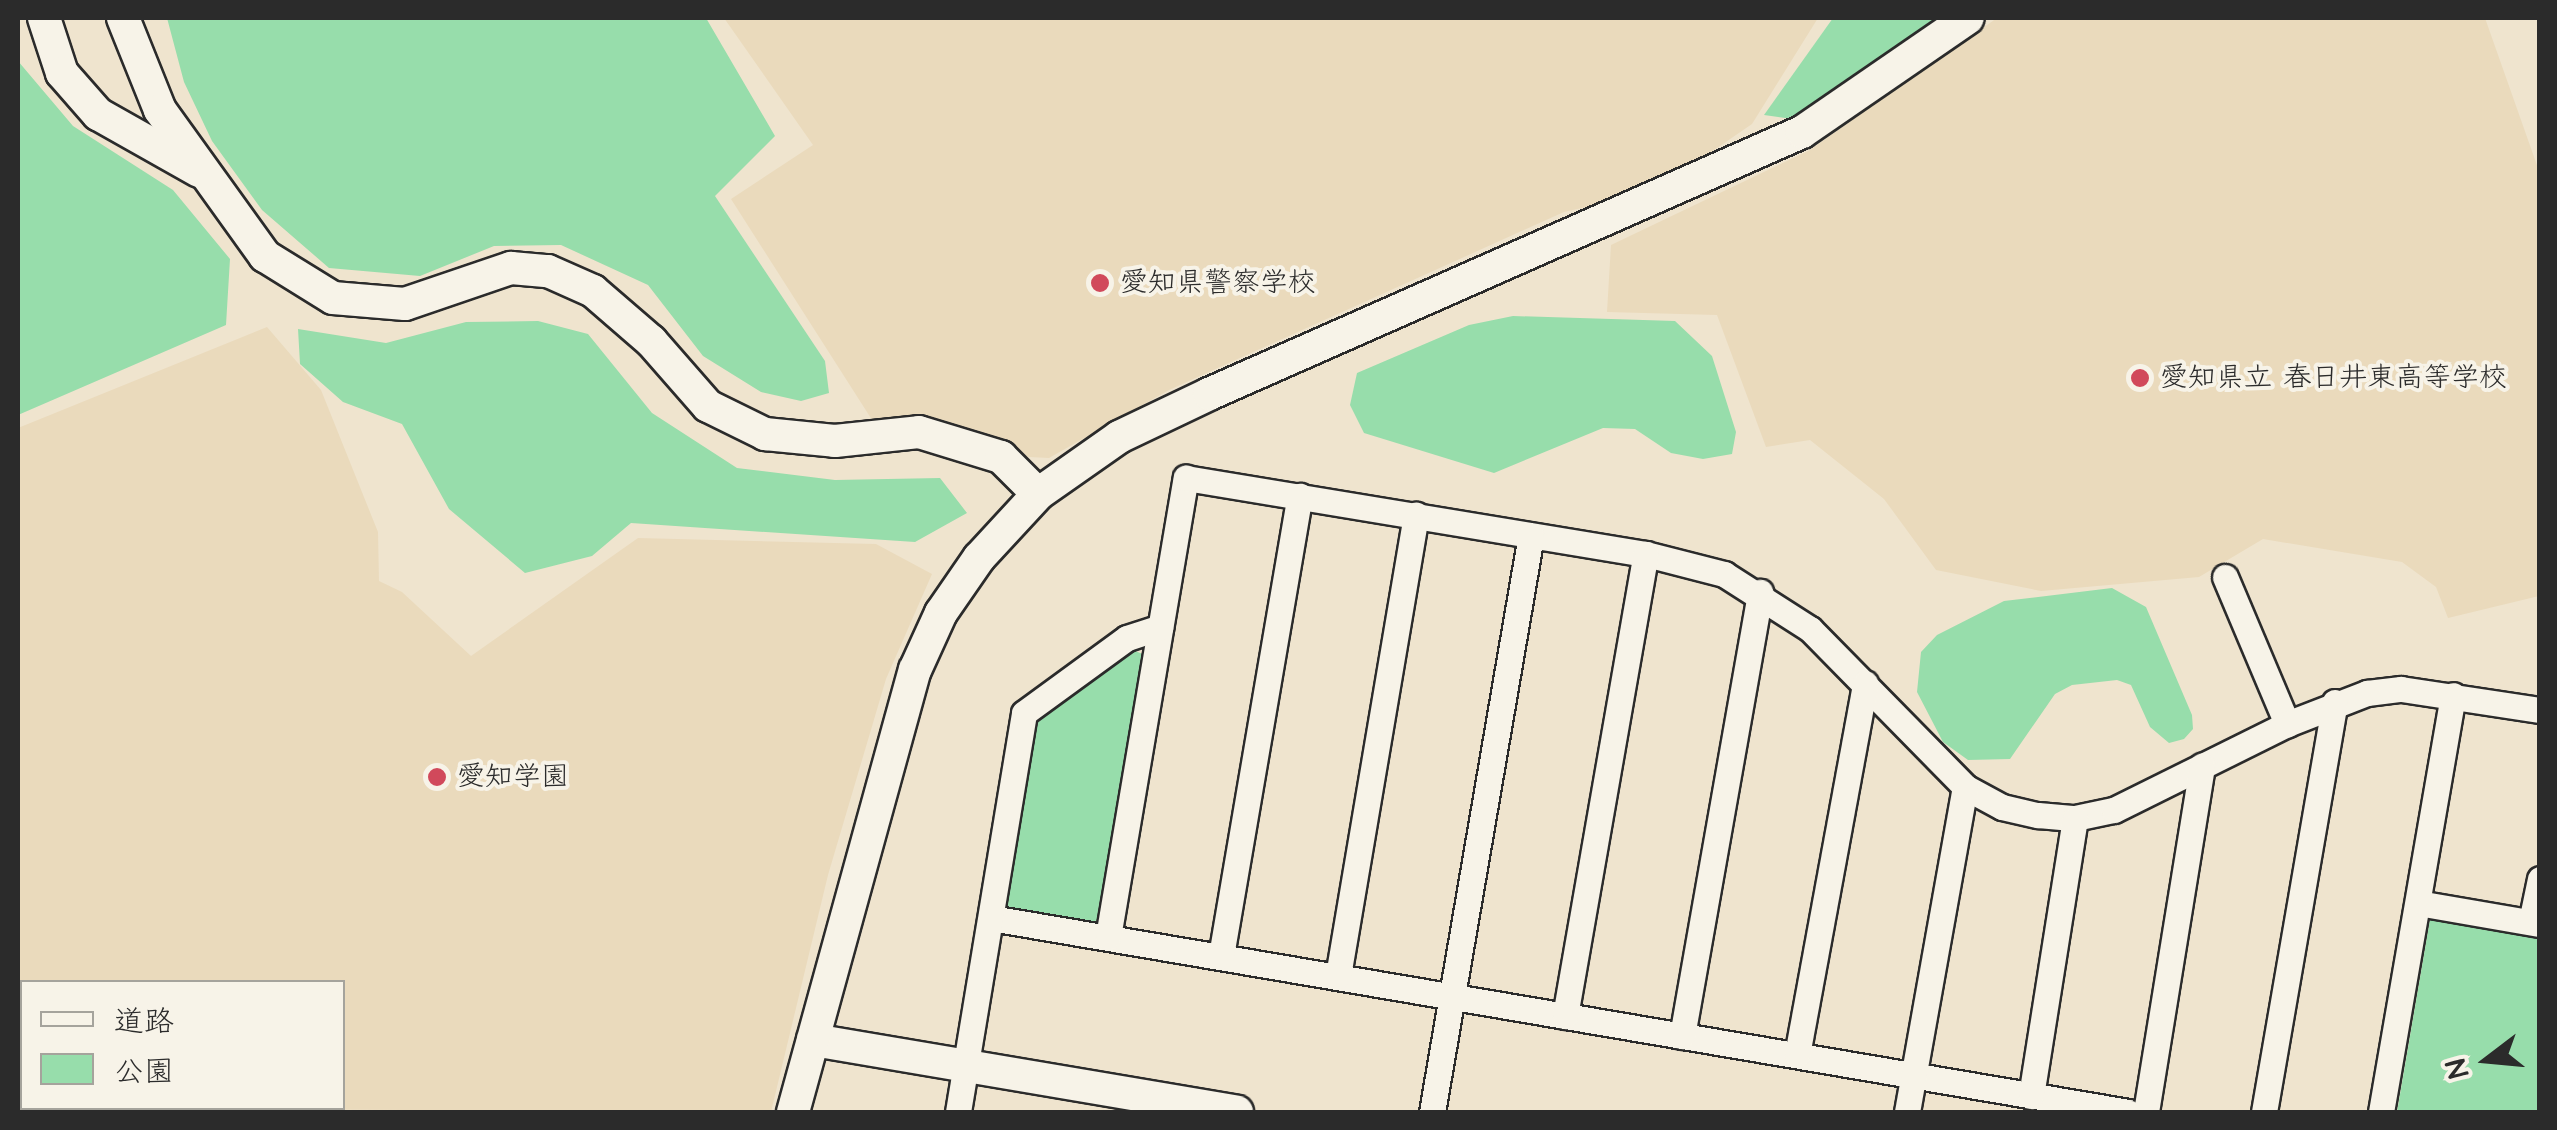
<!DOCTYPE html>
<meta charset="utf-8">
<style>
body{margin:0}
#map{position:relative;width:2557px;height:1130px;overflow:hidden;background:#efe4ce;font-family:"Architects Daughter","Klee One",sans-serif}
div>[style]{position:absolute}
.built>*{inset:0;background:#eadabc}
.green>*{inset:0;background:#97ddab}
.roads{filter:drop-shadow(2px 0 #2b2b2b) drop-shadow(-2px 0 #2b2b2b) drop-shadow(0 2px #2b2b2b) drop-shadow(0 -2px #2b2b2b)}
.minor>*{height:25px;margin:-12.5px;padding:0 12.5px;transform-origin:12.5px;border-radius:12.5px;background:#f7f3e8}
.tertiary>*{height:32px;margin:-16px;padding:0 16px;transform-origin:16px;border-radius:16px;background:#f7f3e8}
.dots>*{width:28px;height:28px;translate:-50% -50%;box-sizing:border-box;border:5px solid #f7f3e8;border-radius:50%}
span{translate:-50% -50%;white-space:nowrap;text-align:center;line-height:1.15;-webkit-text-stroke:8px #f7f3e8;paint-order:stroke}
.poi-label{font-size:28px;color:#2b2b2b}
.left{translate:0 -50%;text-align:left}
.frame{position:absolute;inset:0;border:20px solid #2b2b2b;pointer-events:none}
.legend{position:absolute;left:20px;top:980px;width:325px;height:130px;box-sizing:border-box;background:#f7f3e8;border:2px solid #a5a39c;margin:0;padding:12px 18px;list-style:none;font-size:30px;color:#2b2b2b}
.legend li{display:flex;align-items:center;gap:20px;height:50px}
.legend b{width:50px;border:2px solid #a5a39c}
.north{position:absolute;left:2437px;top:1010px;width:100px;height:100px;-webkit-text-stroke:8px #f7f3e8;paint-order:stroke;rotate:254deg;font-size:28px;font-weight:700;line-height:40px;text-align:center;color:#2b2b2b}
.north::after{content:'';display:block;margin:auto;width:35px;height:45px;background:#2b2b2b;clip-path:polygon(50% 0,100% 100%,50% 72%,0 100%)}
</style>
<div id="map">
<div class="built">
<div style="clip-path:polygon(724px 18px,1818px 18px,1752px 124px,1653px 192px,1564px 212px,1169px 390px,1049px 458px,1029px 457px,955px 424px,874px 423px,731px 199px,813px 145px)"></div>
<div style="clip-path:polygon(1997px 18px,2485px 18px,2539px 171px,2539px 596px,2448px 618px,2436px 587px,2402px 562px,2263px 539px,2199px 577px,2041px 591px,1936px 570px,1884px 499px,1810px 440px,1766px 447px,1717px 315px,1607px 312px,1611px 245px,1810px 150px)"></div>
<div style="clip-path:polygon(267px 327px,321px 390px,378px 532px,379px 581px,402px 592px,471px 656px,638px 538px,876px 544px,932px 574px,886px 679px,828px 875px,771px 1112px,46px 1108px,342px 1108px,342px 982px,22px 982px,22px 1072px,18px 1064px,18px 428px)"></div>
</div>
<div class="green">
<div style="clip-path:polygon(167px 18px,706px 18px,775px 136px,715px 196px,825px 361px,829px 393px,801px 401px,761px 392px,703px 356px,648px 285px,561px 245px,494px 246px,420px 276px,329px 268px,262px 210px,212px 141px,184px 82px)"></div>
<div style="clip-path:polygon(1833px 18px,1943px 18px,1800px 120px,1764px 115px)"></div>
<div style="clip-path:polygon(18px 61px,73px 126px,173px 190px,230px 259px,226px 325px,18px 415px)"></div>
<div style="clip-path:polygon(1513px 316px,1675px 321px,1712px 356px,1736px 432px,1732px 454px,1703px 459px,1671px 453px,1635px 429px,1603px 428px,1494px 473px,1364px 433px,1350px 405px,1357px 373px,1469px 325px)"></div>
<div style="clip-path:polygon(538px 321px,588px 334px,652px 413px,737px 468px,835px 480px,940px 478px,967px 513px,915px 542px,631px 523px,592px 556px,525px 573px,449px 509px,402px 424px,343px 402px,300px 364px,298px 329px,386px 343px,466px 322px)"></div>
<div style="clip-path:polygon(2112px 588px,2146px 607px,2192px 715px,2193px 729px,2184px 739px,2169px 743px,2150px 727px,2131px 685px,2117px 680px,2072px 685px,2055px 694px,2010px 759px,1968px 760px,1943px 742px,1917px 692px,1921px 652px,1937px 635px,2004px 601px)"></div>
<div style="clip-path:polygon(1128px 648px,1145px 655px,1101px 917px,1091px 924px,1011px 912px,1004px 902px,1036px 722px)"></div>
<div style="clip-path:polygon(2438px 913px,2539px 930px,2539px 1112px,2397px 1112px,2430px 919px)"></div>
</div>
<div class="roads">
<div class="minor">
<div style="left:2225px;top:577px;width:160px;rotate:67.1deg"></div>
<div style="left:2418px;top:903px;width:124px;rotate:9.8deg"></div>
<div style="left:991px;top:918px;width:1153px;rotate:9.68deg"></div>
<div style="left:2531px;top:922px;width:44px;rotate:-78.2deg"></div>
<div style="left:1108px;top:937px;width:466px;rotate:-80.4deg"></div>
<div style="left:1186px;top:478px;width:466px;rotate:9.4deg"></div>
<div style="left:1646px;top:554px;width:81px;rotate:14.4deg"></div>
<div style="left:1724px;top:574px;width:102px;rotate:32.6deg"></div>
<div style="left:1810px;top:629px;width:221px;rotate:45.5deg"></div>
<div style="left:1965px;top:787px;width:42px;rotate:28.4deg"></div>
<div style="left:2002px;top:807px;width:37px;rotate:13deg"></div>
<div style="left:2038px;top:815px;width:37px;rotate:5deg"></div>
<div style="left:2075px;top:818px;width:40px;rotate:-12deg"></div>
<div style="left:2114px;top:810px;width:193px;rotate:-26.4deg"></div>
<div style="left:2287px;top:724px;width:86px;rotate:-21.2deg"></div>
<div style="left:2367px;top:693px;width:34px;rotate:-7deg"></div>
<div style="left:2401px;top:689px;width:141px;rotate:8.6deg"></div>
<div style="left:1221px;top:956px;width:467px;rotate:-80.3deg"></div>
<div style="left:1338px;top:976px;width:468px;rotate:-80.4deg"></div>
<div style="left:1565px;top:1016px;width:469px;rotate:-80.1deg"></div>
<div style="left:1682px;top:1036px;width:451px;rotate:-80deg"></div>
<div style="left:1797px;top:1055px;width:378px;rotate:-79.6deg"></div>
<div style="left:2031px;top:1096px;width:281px;rotate:-81deg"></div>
<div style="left:958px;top:1112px;width:404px;rotate:-80.6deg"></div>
<div style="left:1024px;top:713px;width:127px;rotate:-36.1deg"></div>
<div style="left:1127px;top:638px;width:35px;rotate:-18deg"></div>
<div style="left:1432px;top:1112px;width:585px;rotate:-80.26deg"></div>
<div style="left:1907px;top:1112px;width:330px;rotate:-79.9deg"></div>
<div style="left:2146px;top:1112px;width:351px;rotate:-80.8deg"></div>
<div style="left:2264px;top:1112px;width:416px;rotate:-80.2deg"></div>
<div style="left:2381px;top:1112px;width:423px;rotate:-80.2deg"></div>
</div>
<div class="tertiary">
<div style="left:44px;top:18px;width:58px;rotate:71.9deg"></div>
<div style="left:62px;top:73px;width:55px;rotate:48.7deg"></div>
<div style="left:98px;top:114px;width:116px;rotate:29.4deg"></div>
<div style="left:123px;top:18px;width:99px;rotate:68.1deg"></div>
<div style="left:160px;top:110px;width:180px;rotate:54.3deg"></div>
<div style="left:265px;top:256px;width:80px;rotate:31.7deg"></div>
<div style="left:333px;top:298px;width:72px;rotate:4.8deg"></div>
<div style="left:405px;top:304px;width:112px;rotate:-18.8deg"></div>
<div style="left:511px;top:268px;width:37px;rotate:5deg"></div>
<div style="left:548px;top:271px;width:49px;rotate:24deg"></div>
<div style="left:593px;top:291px;width:77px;rotate:40.8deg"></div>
<div style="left:651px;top:341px;width:86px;rotate:48.8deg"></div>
<div style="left:708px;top:406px;width:64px;rotate:26.2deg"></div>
<div style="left:765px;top:434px;width:70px;rotate:5.7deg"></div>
<div style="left:835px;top:441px;width:84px;rotate:-6.1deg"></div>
<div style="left:919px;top:432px;width:86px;rotate:17deg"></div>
<div style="left:1001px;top:457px;width:52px;rotate:45deg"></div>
<div style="left:813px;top:1040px;width:430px;rotate:9.6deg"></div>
<div style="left:793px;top:1112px;width:459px;rotate:-74.6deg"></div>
<div style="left:915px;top:670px;width:63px;rotate:-65.5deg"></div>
<div style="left:941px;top:613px;width:67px;rotate:-55.4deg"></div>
<div style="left:979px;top:558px;width:87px;rotate:-47.3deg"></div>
<div style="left:1038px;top:494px;width:99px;rotate:-35.1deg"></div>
<div style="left:1119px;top:437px;width:100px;rotate:-25.5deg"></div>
<div style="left:1209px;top:394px;width:648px;rotate:-23.84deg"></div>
<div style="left:1802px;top:132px;width:201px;rotate:-34.5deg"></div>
</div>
</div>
<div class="dots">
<div style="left:1100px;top:283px;background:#d1495b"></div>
<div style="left:2140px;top:378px;background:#d1495b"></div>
<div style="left:437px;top:777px;background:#d1495b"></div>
</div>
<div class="poi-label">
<span class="left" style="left:1120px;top:283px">愛知県警察学校</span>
<span class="left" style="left:2160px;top:378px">愛知県立 春日井東高等学校</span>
<span class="left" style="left:457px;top:777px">愛知学園</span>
</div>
<div class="frame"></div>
<ul class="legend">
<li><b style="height:12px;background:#f7f3e8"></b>道路</li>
<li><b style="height:28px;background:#97ddab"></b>公園</li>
</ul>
<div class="north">N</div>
</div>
